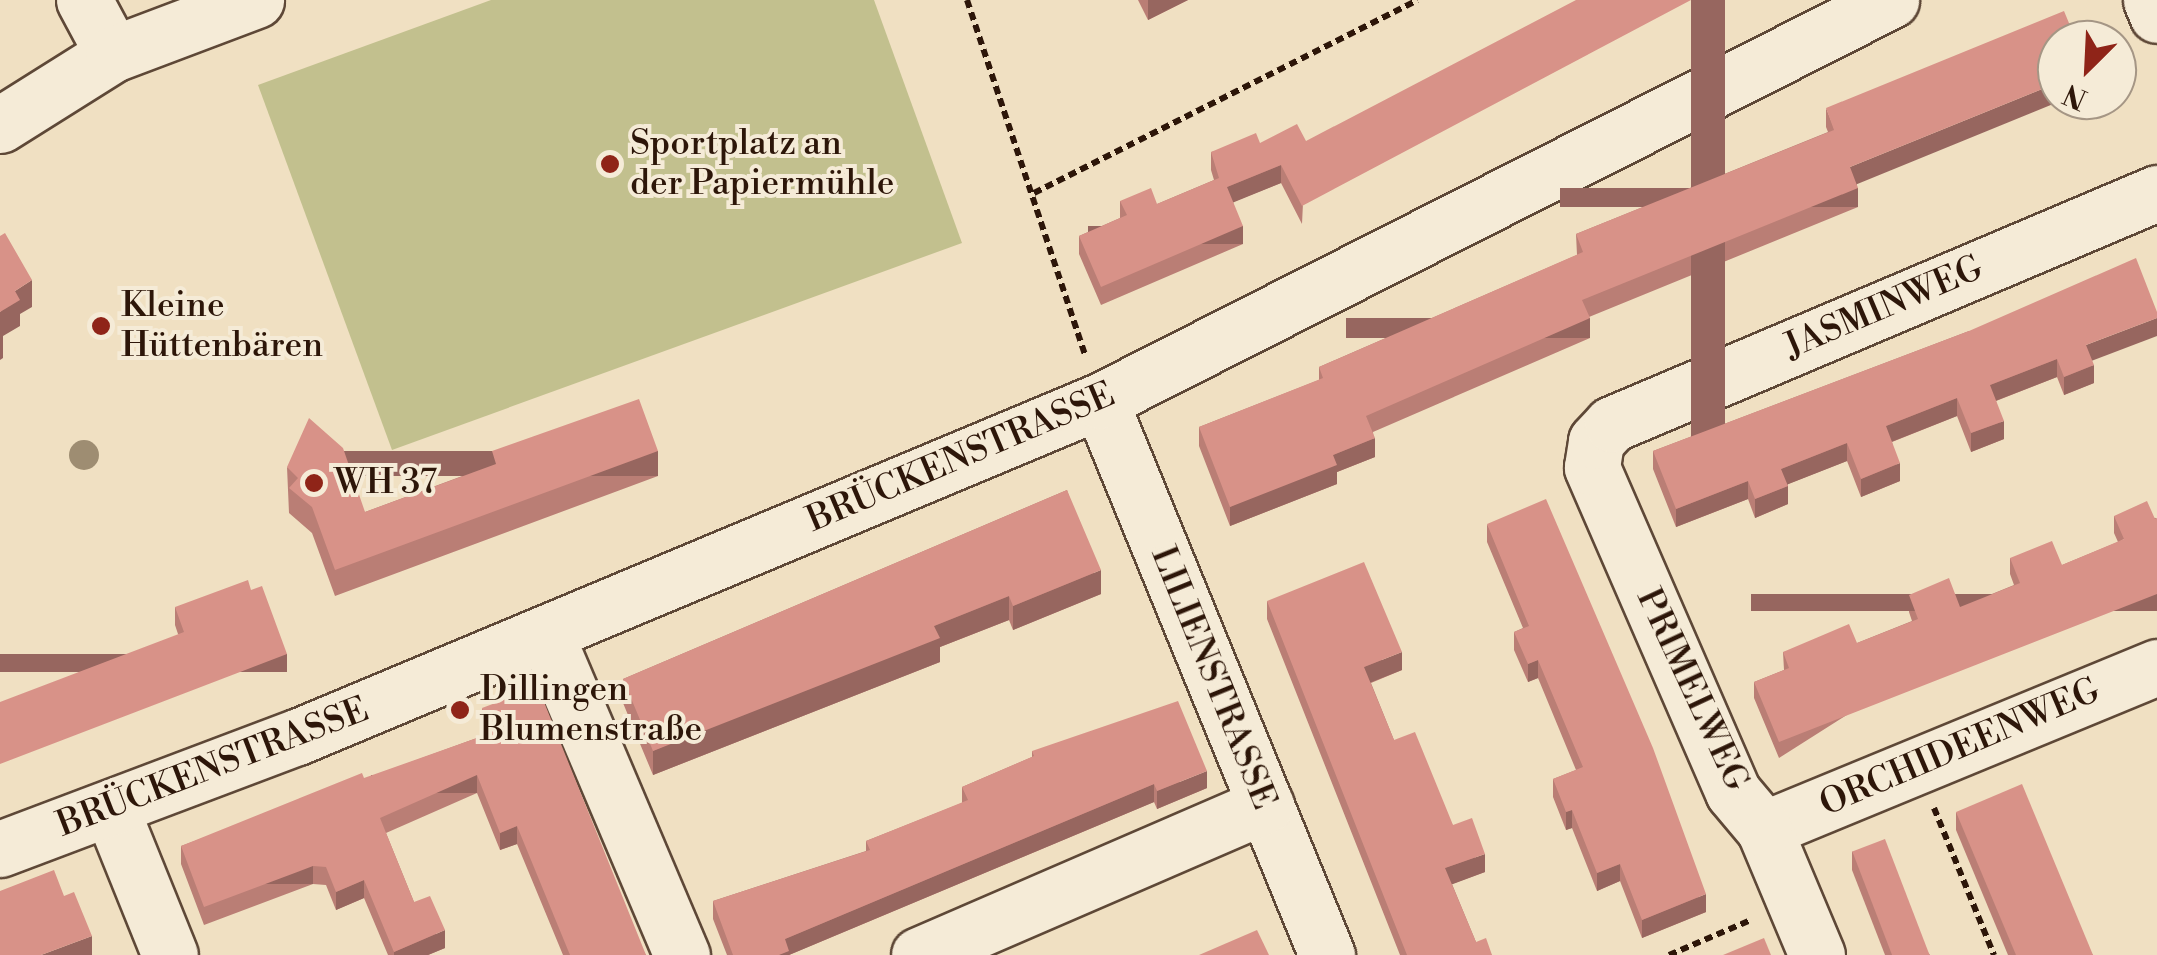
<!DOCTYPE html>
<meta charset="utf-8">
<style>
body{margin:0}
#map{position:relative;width:2157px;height:955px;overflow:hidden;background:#f0e0c2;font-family:"Libre Bodoni",serif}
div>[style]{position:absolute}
.green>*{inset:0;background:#c2c08e}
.path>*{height:6px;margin-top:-3px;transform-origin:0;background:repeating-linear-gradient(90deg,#2d1609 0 8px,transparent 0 13px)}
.roads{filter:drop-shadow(2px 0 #5e4837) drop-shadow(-2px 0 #5e4837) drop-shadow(0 2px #5e4837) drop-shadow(0 -2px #5e4837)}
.minor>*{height:55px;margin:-27.5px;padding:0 27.5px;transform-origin:27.5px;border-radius:27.5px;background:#f5ebd7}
.trees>*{width:30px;height:30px;margin:-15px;border-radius:50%;background:#9e8d72}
.wall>*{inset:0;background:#ba7e75}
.shaded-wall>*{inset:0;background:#97665f;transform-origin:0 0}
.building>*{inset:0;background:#d89288;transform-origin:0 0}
.dots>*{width:28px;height:28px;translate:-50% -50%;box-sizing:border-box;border:5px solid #f5ebd7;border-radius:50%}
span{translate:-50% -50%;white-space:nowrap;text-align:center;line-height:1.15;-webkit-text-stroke:8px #f5ebd7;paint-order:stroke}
.poi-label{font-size:35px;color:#2d1609}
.left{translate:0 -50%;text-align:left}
.street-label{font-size:35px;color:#2d1609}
.north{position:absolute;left:2037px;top:20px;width:100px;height:100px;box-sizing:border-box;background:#f5ebd7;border:2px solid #a59685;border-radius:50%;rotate:204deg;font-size:28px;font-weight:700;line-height:40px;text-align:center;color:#2d1609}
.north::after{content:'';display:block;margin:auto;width:35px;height:45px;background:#8f2418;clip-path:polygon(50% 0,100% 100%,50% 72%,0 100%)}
</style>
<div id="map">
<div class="green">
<div style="clip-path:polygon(491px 0,874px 0,962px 243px,392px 450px,258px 85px)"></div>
</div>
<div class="path">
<div style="left:967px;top:0;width:376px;rotate:71.6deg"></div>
<div style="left:1034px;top:193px;width:429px;rotate:-26.7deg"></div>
<div style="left:1934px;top:808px;width:159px;rotate:67.8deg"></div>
<div style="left:1669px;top:955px;width:89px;rotate:-23.1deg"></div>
</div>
<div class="roads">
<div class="minor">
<div style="left:84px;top:0;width:61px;rotate:61.8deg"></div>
<div style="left:2151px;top:0;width:16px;rotate:68deg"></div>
<div style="left:0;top:125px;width:133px;rotate:-32.1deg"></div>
<div style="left:113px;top:54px;width:153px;rotate:-20.7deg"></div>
<div style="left:1100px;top:401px;width:599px;rotate:67.72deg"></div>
<div style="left:546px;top:635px;width:348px;rotate:67deg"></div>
<div style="left:111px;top:809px;width:157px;rotate:68deg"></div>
<div style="left:1764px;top:829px;width:425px;rotate:-22.4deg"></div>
<div style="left:0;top:849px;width:317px;rotate:-20.7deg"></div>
<div style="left:297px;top:737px;width:870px;rotate:-22.71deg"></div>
<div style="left:1100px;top:401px;width:887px;rotate:-26.88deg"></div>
<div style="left:919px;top:955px;width:378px;rotate:-23.4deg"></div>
<div style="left:1817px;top:955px;width:137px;rotate:-112.8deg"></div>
<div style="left:1764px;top:829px;width:48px;rotate:-130deg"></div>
<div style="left:1733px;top:792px;width:354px;rotate:-113.5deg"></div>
<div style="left:1592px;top:467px;width:26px;rotate:-81deg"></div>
<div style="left:1596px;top:441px;width:23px;rotate:-47deg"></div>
<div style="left:1612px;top:424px;width:592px;rotate:-22.97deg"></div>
</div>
</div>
<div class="trees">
<div style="left:84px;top:455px"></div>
</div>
<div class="wall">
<div style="clip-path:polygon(1138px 0,1188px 0,1148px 20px)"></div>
<div style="clip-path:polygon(1826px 108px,1857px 184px,1858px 207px,1589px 317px,1590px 338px,1373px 432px,1375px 457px,1337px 472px,1337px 484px,1230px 526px,1199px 446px,1199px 427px,1319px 380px,1319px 367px,1577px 255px,1576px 234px,1828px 132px,1826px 127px)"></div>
<div style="clip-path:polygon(1306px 141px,1302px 224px,1281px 183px,1233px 202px,1243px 244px,1101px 305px,1079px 254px,1079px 236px,1120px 218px,1120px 201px,1157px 204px,1214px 180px,1211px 170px,1211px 152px,1260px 143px)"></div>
<div style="clip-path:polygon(1969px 331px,2092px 361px,2094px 383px,2064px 395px,2057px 377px,1996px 401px,2004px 439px,1971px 452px,1957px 416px,1892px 442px,1900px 481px,1861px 497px,1847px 461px,1788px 484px,1788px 504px,1755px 518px,1748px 499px,1676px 527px,1653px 469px,1653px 451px)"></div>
<div style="clip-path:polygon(492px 451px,658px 476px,335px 596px,312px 533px,289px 513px,287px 467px,365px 512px,492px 465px)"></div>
<div style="clip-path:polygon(1067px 490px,1101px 594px,1013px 630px,1009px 620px,940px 647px,940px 662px,653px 775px,623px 703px,623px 679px)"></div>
<div style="clip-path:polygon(2114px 516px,2157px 518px,1779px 758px,1754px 698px,1754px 682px,1784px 670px,1783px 652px,1857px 643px,1912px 621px,1909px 612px,1909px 595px,1960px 607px,2014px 585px,2010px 574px,2010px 558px,2062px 565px,2118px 542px,2114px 533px)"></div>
<div style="clip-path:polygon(1487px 524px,1706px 912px,1642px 938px,1620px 881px,1597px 891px,1572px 828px,1566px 830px,1553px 797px,1553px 779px,1576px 770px,1538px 678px,1528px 682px,1514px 650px,1514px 632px,1523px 628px,1487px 542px)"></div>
<div style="clip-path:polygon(1267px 601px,1402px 670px,1371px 683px,1394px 740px,1485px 872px,1452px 884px,1476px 942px,1492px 955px,1400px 955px,1267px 619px)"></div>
<div style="clip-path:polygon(175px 607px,287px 672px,178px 634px,175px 625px)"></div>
<div style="clip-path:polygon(482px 708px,646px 955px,563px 955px,517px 844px,500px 850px,477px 793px,386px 833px,414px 902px,445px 948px,428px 955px,388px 955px,364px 898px,336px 910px,326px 885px,313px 884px,204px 925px,181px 864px,181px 846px,485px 735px,482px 726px)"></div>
<div style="clip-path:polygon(1032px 751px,1207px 788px,1157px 809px,1154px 802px,789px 955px,727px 955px,713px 919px,713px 901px,866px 851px,866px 841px,962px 803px,962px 787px,1032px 757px)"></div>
<div style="clip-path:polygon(1956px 812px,2093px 955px,2008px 955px,1956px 830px)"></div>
<div style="clip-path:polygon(1852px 851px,1930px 955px,1885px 955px,1852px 870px)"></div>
</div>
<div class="shaded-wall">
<div style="clip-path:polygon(1148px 0,1188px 0,1148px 20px)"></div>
<div style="left:1691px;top:0;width:34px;height:440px"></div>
<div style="clip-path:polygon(2057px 83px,2057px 100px,2063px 100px,1850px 187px,1850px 167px)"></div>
<div style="clip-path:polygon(1281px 165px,1281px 183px,1227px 205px,1227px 187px)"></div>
<div style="left:1858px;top:188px;width:19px;height:298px;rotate:90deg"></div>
<div style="left:1243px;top:226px;width:18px;height:155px;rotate:90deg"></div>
<div style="clip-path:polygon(32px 280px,32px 307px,20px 314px,20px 326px,3px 336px,3px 358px,0 360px,0 312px,15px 291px)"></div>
<div style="left:1590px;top:318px;width:20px;height:244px;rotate:90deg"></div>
<div style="clip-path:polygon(2157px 318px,2157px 336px,2086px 363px,2086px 345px)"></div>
<div style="clip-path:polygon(2057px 359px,2057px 377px,1990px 403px,1990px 385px)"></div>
<div style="clip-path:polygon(2094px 365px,2094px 383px,2064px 395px,2064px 377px)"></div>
<div style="clip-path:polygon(1957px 398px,1957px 416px,1886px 444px,1886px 426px)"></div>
<div style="clip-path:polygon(2004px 421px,2004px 439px,1971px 452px,1971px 433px)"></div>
<div style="clip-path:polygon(1375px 438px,1375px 457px,1337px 472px,1337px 484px,1230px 526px,1230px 507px,1333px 455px)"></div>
<div style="clip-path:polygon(1847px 443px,1847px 461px,1781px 487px,1781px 469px)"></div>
<div style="left:658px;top:451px;width:25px;height:344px;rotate:90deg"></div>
<div style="clip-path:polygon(1900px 463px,1900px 481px,1861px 497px,1861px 479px)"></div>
<div style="clip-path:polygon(1748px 481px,1748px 499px,1676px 527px,1676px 509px)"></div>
<div style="clip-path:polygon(1788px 486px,1788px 504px,1755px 518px,1755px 499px)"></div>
<div style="clip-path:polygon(1101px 570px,1101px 594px,1013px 630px,1013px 606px)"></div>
<div style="left:2157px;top:594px;width:17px;height:406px;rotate:90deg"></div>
<div style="clip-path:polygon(1009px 596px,1009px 620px,940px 647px,940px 662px,653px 775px,653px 751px,934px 626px)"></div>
<div style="clip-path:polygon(1402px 652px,1402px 670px,1364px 685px,1364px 667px)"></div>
<div style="left:287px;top:654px;width:18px;height:307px;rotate:90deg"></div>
<div style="clip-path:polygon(1538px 660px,1538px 678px,1528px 682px,1528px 664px)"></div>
<div style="clip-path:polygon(1207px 771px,1207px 788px,1157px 809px,1157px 791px)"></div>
<div style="left:477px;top:775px;width:18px;height:106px;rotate:90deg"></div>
<div style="clip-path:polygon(1154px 784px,1154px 802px,789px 955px,779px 955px,785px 939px)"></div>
<div style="clip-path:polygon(1572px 810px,1572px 828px,1566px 830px,1566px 812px)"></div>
<div style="clip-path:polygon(517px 826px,517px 844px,500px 850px,500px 833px)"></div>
<div style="clip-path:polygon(1485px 854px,1485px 872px,1445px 887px,1445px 868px)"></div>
<div style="clip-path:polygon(1620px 864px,1620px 881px,1597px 891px,1597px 873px)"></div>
<div style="left:313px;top:866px;width:18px;height:116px;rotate:90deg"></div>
<div style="clip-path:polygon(364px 880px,364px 898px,336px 910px,336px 892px)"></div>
<div style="clip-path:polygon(1706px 894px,1706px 912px,1642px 938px,1642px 920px)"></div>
<div style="clip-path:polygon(445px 930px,445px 948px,428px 955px,394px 955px,394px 952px)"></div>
<div style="clip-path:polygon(92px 936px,92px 955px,41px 955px)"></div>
</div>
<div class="building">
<div style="clip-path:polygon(1576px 0,1691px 0,1302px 206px,1281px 165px,1227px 187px,1243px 226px,1101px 287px,1079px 236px,1127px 215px,1120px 201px,1151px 188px,1157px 204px,1219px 178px,1211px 152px,1256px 133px,1260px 143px,1297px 124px,1306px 141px)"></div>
<div style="clip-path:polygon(2064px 11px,2076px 40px,2057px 40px,2057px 83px,1850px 167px,1858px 188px,1582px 300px,1590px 318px,1366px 416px,1375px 438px,1333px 455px,1337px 465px,1230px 507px,1199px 427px,1323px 378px,1319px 367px,1583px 252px,1576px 234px,1834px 130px,1826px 108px)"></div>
<div style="clip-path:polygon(5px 233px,32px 280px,15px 291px,20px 300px,0 312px,0 236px)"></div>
<div style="clip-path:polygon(2136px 258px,2157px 312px,2157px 318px,2086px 345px,2094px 365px,2064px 377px,2057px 359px,1990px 385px,2004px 421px,1971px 433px,1957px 398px,1886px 426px,1900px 463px,1861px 479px,1847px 443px,1781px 469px,1788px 486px,1755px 499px,1748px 481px,1676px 509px,1653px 451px,1969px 331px)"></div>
<div style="clip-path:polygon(639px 399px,658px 451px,335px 570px,312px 507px,289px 488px,298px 478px,287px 467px,309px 418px,343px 448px,365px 512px,496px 464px,492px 451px)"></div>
<div style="clip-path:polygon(1067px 490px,1101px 570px,1013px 606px,1009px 596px,934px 626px,940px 638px,653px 751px,623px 679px)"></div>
<div style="clip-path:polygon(1546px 499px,1653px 748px,1706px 894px,1642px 920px,1620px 864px,1597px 873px,1572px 810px,1566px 812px,1553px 779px,1583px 767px,1538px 660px,1528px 664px,1514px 632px,1529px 626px,1487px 524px)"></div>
<div style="clip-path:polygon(2147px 501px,2155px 519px,2157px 518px,2157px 594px,1779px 742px,1754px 682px,1789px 668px,1783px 652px,1849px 624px,1857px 643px,1918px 619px,1909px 595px,1949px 578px,1960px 607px,2020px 583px,2010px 558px,2052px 541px,2062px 565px,2124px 539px,2114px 516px)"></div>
<div style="clip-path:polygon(1364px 562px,1402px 652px,1364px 667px,1394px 740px,1415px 732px,1453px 825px,1472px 818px,1485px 854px,1445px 868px,1476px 942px,1486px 938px,1492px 955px,1407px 955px,1267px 601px)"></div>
<div style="clip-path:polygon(248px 580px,251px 590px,262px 586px,287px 654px,0 764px,0 702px,184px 632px,175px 607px)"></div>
<div style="clip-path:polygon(538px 687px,646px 955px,570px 955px,517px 826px,500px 833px,477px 775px,380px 818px,414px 902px,430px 896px,445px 930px,394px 952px,364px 880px,336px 892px,326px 867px,313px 866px,204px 907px,181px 846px,362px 773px,364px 778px,491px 733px,482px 708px)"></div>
<div style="clip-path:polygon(1178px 701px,1207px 771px,1157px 791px,1154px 784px,785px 939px,789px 951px,779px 955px,733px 955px,713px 901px,870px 850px,866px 841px,968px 800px,962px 787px,1034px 756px,1032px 751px)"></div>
<div style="clip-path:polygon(2022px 784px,2093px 955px,2016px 955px,1956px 812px)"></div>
<div style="left:1885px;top:839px;width:124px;height:35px;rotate:69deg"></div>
<div style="clip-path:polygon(54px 870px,64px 896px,74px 892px,92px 936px,41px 955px,0 955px,0 891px)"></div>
<div style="clip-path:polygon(1257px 930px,1269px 955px,1199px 955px)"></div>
<div style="clip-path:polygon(1764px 938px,1771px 955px,1723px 955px)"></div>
</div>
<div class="dots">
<div style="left:610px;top:164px;background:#8f2418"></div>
<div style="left:101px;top:326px;background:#8f2418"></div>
<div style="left:314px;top:483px;background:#8f2418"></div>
<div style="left:460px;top:710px;background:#8f2418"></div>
</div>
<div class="poi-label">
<span class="left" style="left:630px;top:164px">Sportplatz an<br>der Papiermühle</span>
<span class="left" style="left:121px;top:326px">Kleine<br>Hüttenbären</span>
<span class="left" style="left:334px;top:483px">WH 37</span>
<span class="left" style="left:480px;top:710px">Dillingen<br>Blumenstraße</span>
</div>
<div class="street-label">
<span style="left:1884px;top:308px;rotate:-23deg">JASMINWEG</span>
<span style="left:961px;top:458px;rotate:-23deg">BRÜCKENSTRASSE</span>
<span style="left:1213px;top:678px;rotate:68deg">LILIENSTRASSE</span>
<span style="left:1692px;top:690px;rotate:65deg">PRIMELWEG</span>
<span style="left:1960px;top:748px;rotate:-23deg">ORCHIDEENWEG</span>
<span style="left:213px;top:768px;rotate:-21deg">BRÜCKENSTRASSE</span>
</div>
<div class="north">N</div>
</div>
